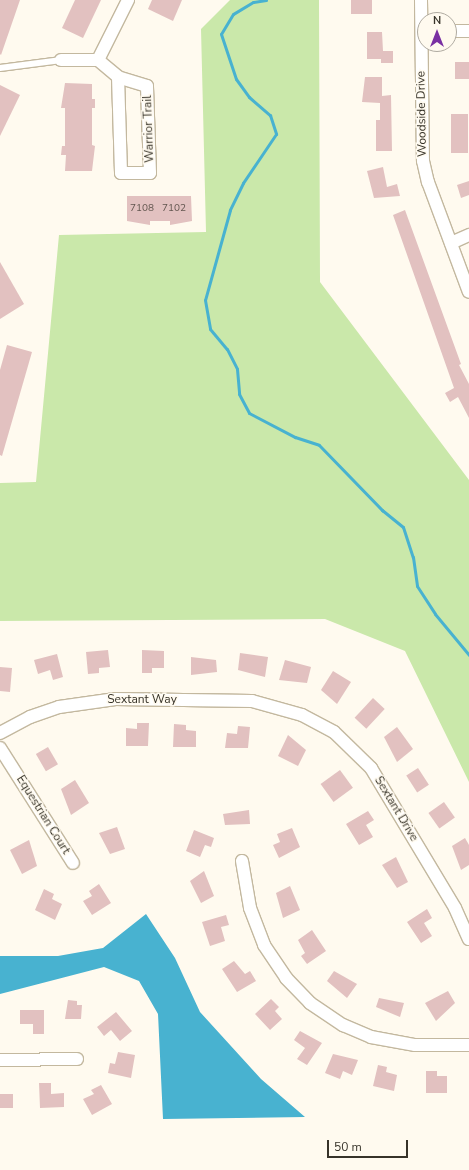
<!DOCTYPE html>
<style>
body{margin:0}
#map{position:relative;width:469px;height:1170px;overflow:hidden;background:#fffaef;font-family:"Nunito Sans",sans-serif}
div>[style]{position:absolute}
.green>*{inset:0;background:#cae8aa}
.water>*{inset:0;background:#48b2d0}
.stream>*{height:3px;margin:-1.5px;padding:0 1.5px;transform-origin:1.5px;border-radius:1.5px;background:#48b2d0}
.building>*{inset:0;background:#e2c1c0;transform-origin:0 0}
.roads{filter:drop-shadow(1px 0 #c3b89f) drop-shadow(-1px 0 #c3b89f) drop-shadow(0 1px #c3b89f) drop-shadow(0 -1px #c3b89f)}
.service>*{height:6px;margin:-3px;padding:0 3px;transform-origin:3px;border-radius:3px;background:#fff}
.minor>*{height:12px;margin:-6px;padding:0 6px;transform-origin:6px;border-radius:6px;background:#fff}
span{translate:-50% -50%;white-space:nowrap;text-align:center;line-height:1.15;-webkit-text-stroke:3px #fffaef;paint-order:stroke}
.number-label{font-size:10px;color:#62564f}
.number-label span{-webkit-text-stroke-width:0}
.street-label{font-size:12px;color:#373329}
.north{position:absolute;left:417px;top:12px;width:40px;height:40px;box-sizing:border-box;background:#fffaef;border:1px solid #afaaa0;border-radius:50%;rotate:0deg;font-size:11px;font-weight:700;line-height:16px;text-align:center;color:#373329}
.north::after{content:'';display:block;margin:auto;width:14px;height:18px;background:#7a30a3;clip-path:polygon(50% 0,100% 100%,50% 72%,0 100%)}
.scale{position:absolute;left:327px;top:1140px;width:81px;height:18px;box-sizing:border-box;border:2px solid #373329;border-top:0;padding-left:5px;font-size:12px;line-height:14px;white-space:nowrap;color:#373329;-webkit-text-stroke:3px #fffaef;paint-order:stroke}
</style>
<div id="map">
<div class="green">
<div style="clip-path:polygon(230px 0,319px 0,320px 282px,469px 480px,469px 782px,405px 651px,325px 619px,0 621px,0 483px,36px 482px,59px 235px,206px 232px,201px 29px)"></div>
</div>
<div class="water">
<div style="clip-path:polygon(146px 914px,175px 958px,200px 1012px,261px 1079px,305px 1117px,163px 1119px,158px 1014px,139px 981px,104px 967px,0 994px,0 956px,58px 956px,103px 948px)"></div>
</div>
<div class="stream">
<div style="left:266px;top:0;width:13px;rotate:171deg"></div>
<div style="left:253px;top:2px;width:23px;rotate:149deg"></div>
<div style="left:233px;top:14px;width:23px;rotate:121deg"></div>
<div style="left:221px;top:34px;width:47px;rotate:71.6deg"></div>
<div style="left:236px;top:79px;width:22px;rotate:54deg"></div>
<div style="left:249px;top:97px;width:28px;rotate:41deg"></div>
<div style="left:270px;top:115px;width:20px;rotate:72deg"></div>
<div style="left:276px;top:134px;width:59px;rotate:124deg"></div>
<div style="left:243px;top:183px;width:30px;rotate:116deg"></div>
<div style="left:230px;top:210px;width:93px;rotate:105.5deg"></div>
<div style="left:205px;top:300px;width:29px;rotate:80deg"></div>
<div style="left:210px;top:329px;width:26px;rotate:50deg"></div>
<div style="left:227px;top:349px;width:22px;rotate:63deg"></div>
<div style="left:237px;top:369px;width:25px;rotate:85deg"></div>
<div style="left:239px;top:394px;width:21px;rotate:62deg"></div>
<div style="left:249px;top:413px;width:52px;rotate:27.6deg"></div>
<div style="left:295px;top:437px;width:25px;rotate:18deg"></div>
<div style="left:319px;top:445px;width:91px;rotate:45.9deg"></div>
<div style="left:382px;top:510px;width:27px;rotate:39deg"></div>
<div style="left:403px;top:527px;width:32px;rotate:72deg"></div>
<div style="left:413px;top:557px;width:29px;rotate:82deg"></div>
<div style="left:417px;top:586px;width:33px;rotate:57deg"></div>
<div style="left:435px;top:614px;width:53px;rotate:50.3deg"></div>
</div>
<div class="building">
<div style="clip-path:polygon(0 0,20px 0,1px 55px,0 54px)"></div>
<div style="clip-path:polygon(75px 0,101px 0,83px 38px,62px 28px)"></div>
<div style="clip-path:polygon(152px 0,182px 0,173px 21px,148px 9px)"></div>
<div style="left:351px;top:0;width:21px;height:14px"></div>
<div style="clip-path:polygon(367px 32px,382px 32px,383px 51px,393px 51px,393px 63px,381px 63px,381px 59px,367px 59px)"></div>
<div style="left:455px;top:62px;width:14px;height:17px"></div>
<div style="clip-path:polygon(365px 77px,382px 77px,382px 96px,391px 95px,392px 151px,376px 151px,376px 120px,380px 120px,380px 103px,362px 102px)"></div>
<div style="clip-path:polygon(65px 83px,92px 84px,92px 99px,95px 99px,95px 108px,92px 108px,92px 145px,95px 146px,92px 171px,65px 171px,66px 155px,61px 155px,62px 146px,65px 146px,65px 108px,61px 108px)"></div>
<div style="clip-path:polygon(0 85px,20px 95px,0 136px)"></div>
<div style="left:451px;top:114px;width:17px;height:39px"></div>
<div style="clip-path:polygon(383px 167px,387px 187px,397px 184px,400px 196px,374px 198px,367px 171px)"></div>
<div style="clip-path:polygon(469px 181px,469px 195px,461px 198px,457px 185px)"></div>
<div style="clip-path:polygon(127px 196px,191px 196px,192px 221px,170px 225px,170px 221px,150px 221px,150px 225px,127px 221px)"></div>
<div style="clip-path:polygon(405px 210px,461px 364px,459px 365px,469px 384px,469px 418px,458px 397px,450px 402px,445px 393px,454px 388px,393px 215px)"></div>
<div style="clip-path:polygon(0 262px,24px 304px,0 319px)"></div>
<div style="clip-path:polygon(7px 345px,32px 352px,2px 456px,0 455px,0 370px)"></div>
<div style="clip-path:polygon(108px 650px,110px 667px,99px 668px,99px 673px,88px 674px,86px 652px)"></div>
<div style="clip-path:polygon(142px 650px,164px 651px,164px 668px,152px 668px,152px 673px,142px 673px)"></div>
<div style="clip-path:polygon(240px 653px,268px 657px,265px 677px,238px 670px)"></div>
<div style="clip-path:polygon(57px 654px,63px 677px,53px 680px,50px 670px,38px 674px,34px 660px)"></div>
<div style="clip-path:polygon(191px 657px,216px 660px,217px 672px,191px 675px)"></div>
<div style="clip-path:polygon(285px 660px,311px 667px,307px 683px,279px 680px)"></div>
<div style="clip-path:polygon(0 667px,12px 668px,10px 692px,0 691px)"></div>
<div style="clip-path:polygon(333px 671px,351px 682px,337px 704px,321px 690px)"></div>
<div style="left:373px;top:698px;width:16px;height:27px;rotate:43deg"></div>
<div style="clip-path:polygon(137px 723px,149px 723px,148px 746px,126px 746px,126px 728px,137px 729px)"></div>
<div style="clip-path:polygon(174px 724px,186px 725px,186px 730px,196px 731px,196px 747px,173px 747px)"></div>
<div style="clip-path:polygon(238px 726px,250px 727px,248px 748px,225px 748px,227px 733px,237px 734px)"></div>
<div style="clip-path:polygon(397px 727px,413px 749px,397px 762px,384px 737px)"></div>
<div style="clip-path:polygon(288px 735px,306px 750px,298px 766px,278px 756px)"></div>
<div style="left:48px;top:747px;width:20px;height:14px;rotate:60deg"></div>
<div style="left:418px;top:768px;width:20px;height:14px;rotate:57deg"></div>
<div style="left:340px;top:770px;width:22px;height:24px;rotate:54deg"></div>
<div style="clip-path:polygon(75px 780px,89px 803px,71px 815px,61px 789px)"></div>
<div style="left:444px;top:802px;width:19px;height:19px;rotate:55deg"></div>
<div style="clip-path:polygon(249px 810px,250px 824px,225px 825px,223px 814px)"></div>
<div style="clip-path:polygon(368px 811px,374px 820px,366px 825px,373px 837px,359px 845px,346px 824px)"></div>
<div style="clip-path:polygon(117px 827px,125px 849px,110px 854px,99px 833px)"></div>
<div style="clip-path:polygon(292px 828px,300px 847px,279px 858px,273px 845px,280px 842px,277px 834px)"></div>
<div style="clip-path:polygon(194px 830px,214px 838px,211px 847px,205px 845px,200px 857px,186px 851px)"></div>
<div style="clip-path:polygon(465px 838px,469px 845px,469px 865px,461px 870px,452px 846px)"></div>
<div style="clip-path:polygon(29px 840px,37px 866px,22px 874px,10px 850px)"></div>
<div style="clip-path:polygon(396px 857px,408px 882px,397px 888px,382px 865px)"></div>
<div style="clip-path:polygon(204px 871px,214px 896px,201px 903px,190px 881px)"></div>
<div style="clip-path:polygon(99px 884px,111px 903px,92px 915px,83px 901px,92px 896px,89px 891px)"></div>
<div style="clip-path:polygon(290px 886px,300px 910px,283px 918px,276px 893px)"></div>
<div style="clip-path:polygon(44px 889px,54px 894px,52px 899px,62px 904px,55px 920px,35px 910px)"></div>
<div style="clip-path:polygon(427px 909px,432px 918px,424px 923px,432px 936px,421px 943px,407px 922px)"></div>
<div style="clip-path:polygon(226px 915px,229px 925px,221px 927px,225px 941px,210px 946px,202px 922px)"></div>
<div style="clip-path:polygon(312px 930px,326px 951px,307px 964px,301px 956px,305px 953px,298px 940px)"></div>
<div style="clip-path:polygon(234px 961px,245px 974px,250px 971px,256px 981px,237px 992px,222px 969px)"></div>
<div style="clip-path:polygon(334px 971px,357px 984px,347px 998px,327px 981px)"></div>
<div style="clip-path:polygon(448px 991px,455px 1003px,436px 1021px,425px 1003px)"></div>
<div style="clip-path:polygon(379px 998px,404px 1003px,400px 1017px,376px 1007px)"></div>
<div style="clip-path:polygon(271px 999px,279px 1007px,275px 1011px,282px 1019px,270px 1030px,255px 1014px)"></div>
<div style="clip-path:polygon(68px 1000px,77px 1001px,77px 1005px,82px 1005px,81px 1019px,65px 1019px)"></div>
<div style="clip-path:polygon(20px 1010px,44px 1010px,44px 1034px,33px 1034px,33px 1024px,20px 1024px)"></div>
<div style="clip-path:polygon(116px 1012px,132px 1031px,120px 1041px,111px 1030px,104px 1036px,97px 1027px)"></div>
<div style="clip-path:polygon(300px 1031px,322px 1043px,307px 1065px,297px 1059px,305px 1048px,294px 1040px)"></div>
<div style="clip-path:polygon(118px 1052px,135px 1055px,131px 1078px,108px 1073px,110px 1063px,115px 1064px)"></div>
<div style="clip-path:polygon(333px 1054px,358px 1060px,352px 1075px,343px 1071px,340px 1079px,325px 1073px)"></div>
<div style="clip-path:polygon(378px 1065px,387px 1067px,386px 1072px,397px 1075px,394px 1091px,373px 1086px)"></div>
<div style="clip-path:polygon(426px 1071px,437px 1071px,437px 1076px,447px 1076px,447px 1093px,426px 1093px)"></div>
<div style="clip-path:polygon(39px 1083px,51px 1083px,51px 1094px,64px 1093px,64px 1107px,40px 1108px)"></div>
<div style="clip-path:polygon(101px 1085px,112px 1104px,92px 1115px,83px 1099px,94px 1094px,91px 1090px)"></div>
<div style="left:0;top:1094px;width:13px;height:14px"></div>
</div>
<div class="roads">
<div class="service">
<div style="left:0;top:68px;width:62px;rotate:-7.5deg"></div>
</div>
<div class="minor">
<div style="left:421px;top:0;width:161px;rotate:89.3deg"></div>
<div style="left:423px;top:161px;width:22px;rotate:77deg"></div>
<div style="left:428px;top:182px;width:117px;rotate:69.6deg"></div>
<div style="left:449px;top:31px;width:20px"></div>
<div style="left:61px;top:60px;width:37px"></div>
<div style="left:98px;top:60px;width:26px;rotate:40deg"></div>
<div style="left:118px;top:77px;width:96px;rotate:88.2deg"></div>
<div style="left:121px;top:173px;width:29px"></div>
<div style="left:150px;top:173px;width:87px;rotate:-92deg"></div>
<div style="left:147px;top:86px;width:30px;rotate:-163deg"></div>
<div style="left:98px;top:60px;width:67px;rotate:-63.4deg"></div>
<div style="left:451px;top:243px;width:20px;rotate:-24deg"></div>
<div style="left:0;top:733px;width:34px;rotate:-28deg"></div>
<div style="left:30px;top:717px;width:31px;rotate:-19deg"></div>
<div style="left:59px;top:707px;width:57px;rotate:-8.1deg"></div>
<div style="left:115px;top:699px;width:137px;rotate:0.8deg"></div>
<div style="left:252px;top:701px;width:52px;rotate:15.6deg"></div>
<div style="left:302px;top:715px;width:36px;rotate:28deg"></div>
<div style="left:334px;top:732px;width:52px;rotate:44.2deg"></div>
<div style="left:371px;top:768px;width:163px;rotate:59deg"></div>
<div style="left:455px;top:908px;width:34px;rotate:66deg"></div>
<div style="left:0;top:748px;width:136px;rotate:57.6deg"></div>
<div style="left:242px;top:861px;width:48px;rotate:80.3deg"></div>
<div style="left:250px;top:908px;width:40px;rotate:69deg"></div>
<div style="left:264px;top:945px;width:40px;rotate:56deg"></div>
<div style="left:286px;top:978px;width:35px;rotate:46deg"></div>
<div style="left:310px;top:1003px;width:40px;rotate:34deg"></div>
<div style="left:343px;top:1025px;width:30px;rotate:23deg"></div>
<div style="left:371px;top:1037px;width:45px;rotate:10.3deg"></div>
<div style="left:415px;top:1045px;width:54px"></div>
<div style="left:0;top:1060px;width:77px;rotate:-0.7deg"></div>
</div>
</div>
<div class="number-label">
<span style="left:142px;top:209px">7108</span>
<span style="left:174px;top:209px">7102</span>
</div>
<div class="street-label">
<span style="left:422px;top:114px;rotate:-91deg">Woodside Drive</span>
<span style="left:149px;top:129px;rotate:-92deg">Warrior Trail</span>
<span style="left:142px;top:700px">Sextant Way</span>
<span style="left:396px;top:809px;rotate:59deg">Sextant Drive</span>
<span style="left:43px;top:815px;rotate:58deg">Equestrian Court</span>
</div>
<div class="north">N</div>
<div class="scale">50 m</div>
</div>
